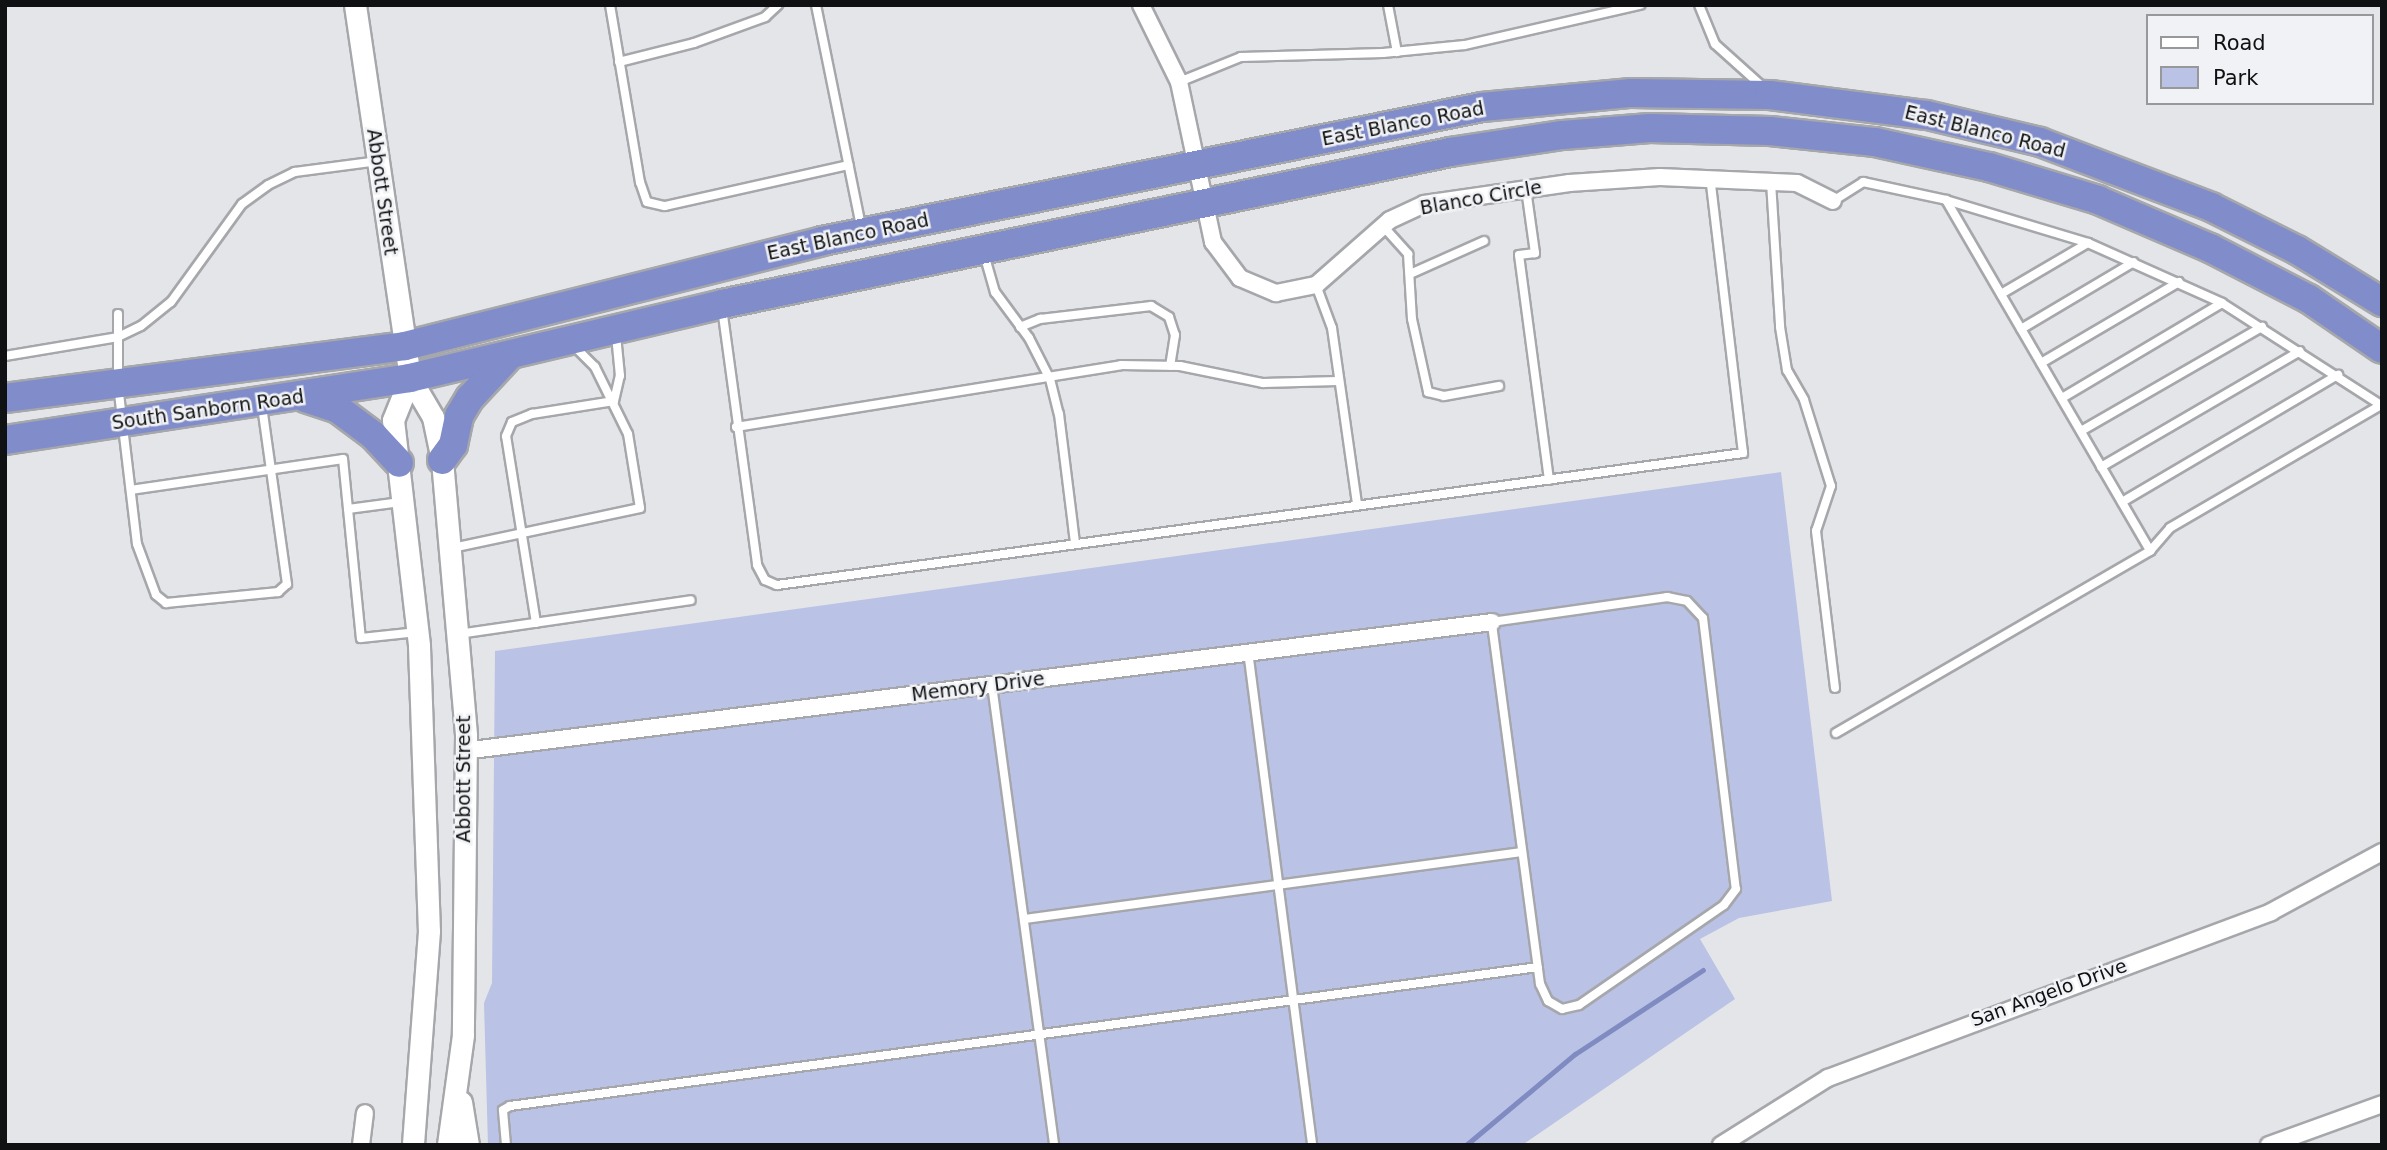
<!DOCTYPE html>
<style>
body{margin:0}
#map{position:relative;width:2387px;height:1150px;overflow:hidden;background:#e4e5e8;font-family:"DejaVu Sans",sans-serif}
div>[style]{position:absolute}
.green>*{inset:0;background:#bac2e5}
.stream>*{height:5px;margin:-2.5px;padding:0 2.5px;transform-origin:2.5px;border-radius:2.5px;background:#808bc1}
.roads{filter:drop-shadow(2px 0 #a6a7ab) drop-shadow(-2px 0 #a6a7ab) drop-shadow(0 2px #a6a7ab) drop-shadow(0 -2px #a6a7ab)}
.lane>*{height:8px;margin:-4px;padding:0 4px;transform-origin:4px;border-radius:4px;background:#fff}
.street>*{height:16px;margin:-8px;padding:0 8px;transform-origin:8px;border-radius:8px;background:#fff}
.secondary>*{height:21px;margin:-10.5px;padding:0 10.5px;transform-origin:10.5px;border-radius:10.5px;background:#fff}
.highway>*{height:28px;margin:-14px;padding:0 14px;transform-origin:14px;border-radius:14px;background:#818cca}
span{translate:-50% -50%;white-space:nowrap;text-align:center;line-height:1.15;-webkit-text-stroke:5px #f1f2f5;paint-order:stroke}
.street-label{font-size:19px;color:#101112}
.frame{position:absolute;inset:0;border:7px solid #101112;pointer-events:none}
.legend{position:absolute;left:2146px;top:14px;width:228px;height:91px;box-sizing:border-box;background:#f1f2f5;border:2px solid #97989a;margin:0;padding:9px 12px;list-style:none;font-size:21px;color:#101112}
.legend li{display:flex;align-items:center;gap:14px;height:35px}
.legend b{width:35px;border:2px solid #97989a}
</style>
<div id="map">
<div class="green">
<div style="clip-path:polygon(1781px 472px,1832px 901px,1739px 918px,1700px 939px,1735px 999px,1522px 1145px,488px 1145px,484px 1003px,492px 983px,495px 651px)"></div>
</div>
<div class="stream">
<div style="left:1466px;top:1145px;width:142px;rotate:-39.9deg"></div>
<div style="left:1575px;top:1054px;width:153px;rotate:-33.3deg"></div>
</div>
<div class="roads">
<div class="lane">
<div style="left:610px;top:5px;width:180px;rotate:80.4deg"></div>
<div style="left:640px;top:182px;width:21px;rotate:71deg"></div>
<div style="left:647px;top:202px;width:18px;rotate:13deg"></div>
<div style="left:665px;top:206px;width:188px;rotate:-12.6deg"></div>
<div style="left:816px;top:5px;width:227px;rotate:78.5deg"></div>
<div style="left:1388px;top:5px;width:48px;rotate:79.2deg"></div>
<div style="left:1699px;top:5px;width:42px;rotate:67.7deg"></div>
<div style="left:1715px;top:44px;width:64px;rotate:41.9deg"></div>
<div style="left:619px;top:62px;width:77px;rotate:-14.2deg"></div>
<div style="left:694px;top:43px;width:76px;rotate:-20.1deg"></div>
<div style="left:765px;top:17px;width:18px;rotate:-43deg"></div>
<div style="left:1179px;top:82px;width:67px;rotate:-22deg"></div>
<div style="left:1241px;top:57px;width:142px;rotate:-1.6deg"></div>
<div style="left:1383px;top:53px;width:82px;rotate:-5.6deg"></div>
<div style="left:1465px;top:45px;width:180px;rotate:-12.9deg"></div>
<div style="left:1771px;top:182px;width:145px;rotate:86.4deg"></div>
<div style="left:1780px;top:327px;width:44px;rotate:80.8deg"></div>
<div style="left:1787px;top:370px;width:34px;rotate:60deg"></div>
<div style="left:1804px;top:400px;width:90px;rotate:72.6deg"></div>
<div style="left:1831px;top:486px;width:47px;rotate:108.4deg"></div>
<div style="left:1816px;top:531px;width:158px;rotate:83.1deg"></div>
<div style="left:1526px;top:189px;width:65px;rotate:82deg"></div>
<div style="left:1535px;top:253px;width:16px;rotate:173deg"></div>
<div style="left:1519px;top:255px;width:227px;rotate:82.4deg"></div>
<div style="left:1946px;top:200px;width:406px;rotate:59.8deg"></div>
<div style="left:1833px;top:201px;width:36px;rotate:-32deg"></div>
<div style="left:1863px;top:182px;width:85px;rotate:12.2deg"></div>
<div style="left:1946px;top:200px;width:148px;rotate:16.8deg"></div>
<div style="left:2088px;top:243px;width:147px;rotate:24.1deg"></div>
<div style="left:2222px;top:303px;width:189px;rotate:32.7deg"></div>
<div style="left:2381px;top:405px;width:244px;rotate:149.8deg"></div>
<div style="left:2170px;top:528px;width:30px;rotate:131deg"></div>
<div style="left:2150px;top:551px;width:363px;rotate:149.9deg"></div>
<div style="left:1383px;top:226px;width:38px;rotate:48deg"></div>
<div style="left:1408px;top:254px;width:65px;rotate:86.5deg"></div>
<div style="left:1412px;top:319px;width:75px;rotate:77.6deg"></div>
<div style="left:1428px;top:392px;width:16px;rotate:14deg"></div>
<div style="left:1444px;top:396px;width:56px;rotate:-10.3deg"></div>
<div style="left:984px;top:254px;width:40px;rotate:74deg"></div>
<div style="left:995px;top:292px;width:57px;rotate:53.5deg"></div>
<div style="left:1029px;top:338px;width:46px;rotate:62.9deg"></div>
<div style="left:1050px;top:379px;width:36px;rotate:76deg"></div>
<div style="left:1059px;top:414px;width:130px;rotate:82.9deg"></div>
<div style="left:1410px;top:274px;width:81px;rotate:-24deg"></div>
<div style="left:1316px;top:285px;width:46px;rotate:69.6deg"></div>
<div style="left:1332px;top:328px;width:178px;rotate:81.9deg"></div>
<div style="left:2001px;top:294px;width:101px;rotate:-30.4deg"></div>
<div style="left:722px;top:308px;width:259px;rotate:82.2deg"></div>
<div style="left:757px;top:565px;width:17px;rotate:62deg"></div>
<div style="left:765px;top:580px;width:13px;rotate:23deg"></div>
<div style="left:777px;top:585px;width:975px;rotate:-7.78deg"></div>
<div style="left:1743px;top:453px;width:277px;rotate:-96.8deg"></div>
<div style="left:118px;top:314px;width:71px;rotate:90deg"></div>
<div style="left:118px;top:385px;width:160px;rotate:83.2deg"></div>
<div style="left:137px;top:544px;width:54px;rotate:69.6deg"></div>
<div style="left:156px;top:595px;width:13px;rotate:39deg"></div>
<div style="left:166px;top:603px;width:113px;rotate:-5.6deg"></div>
<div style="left:278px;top:592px;width:12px;rotate:-42deg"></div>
<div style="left:287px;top:584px;width:179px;rotate:-98deg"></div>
<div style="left:1020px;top:327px;width:22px;rotate:-22deg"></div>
<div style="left:1040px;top:319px;width:112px;rotate:-6.7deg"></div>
<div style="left:1151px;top:306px;width:21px;rotate:31deg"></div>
<div style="left:1169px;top:317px;width:19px;rotate:72deg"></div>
<div style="left:1175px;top:335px;width:31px;rotate:99deg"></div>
<div style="left:2021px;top:329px;width:131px;rotate:-30.7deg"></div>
<div style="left:5px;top:356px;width:115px;rotate:-9.5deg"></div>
<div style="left:118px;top:337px;width:25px;rotate:-26deg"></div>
<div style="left:141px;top:326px;width:38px;rotate:-39deg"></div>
<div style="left:171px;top:302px;width:121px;rotate:-54.1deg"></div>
<div style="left:242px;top:204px;width:32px;rotate:-36deg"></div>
<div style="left:268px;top:185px;width:30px;rotate:-26deg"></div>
<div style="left:295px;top:172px;width:84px;rotate:-7.5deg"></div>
<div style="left:2041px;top:363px;width:160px;rotate:-30.4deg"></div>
<div style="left:2062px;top:398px;width:186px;rotate:-30.7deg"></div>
<div style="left:614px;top:401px;width:26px;rotate:-77deg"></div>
<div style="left:620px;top:376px;width:41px;rotate:-95.6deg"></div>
<div style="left:736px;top:427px;width:390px;rotate:-9.1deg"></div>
<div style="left:1121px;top:365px;width:59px;rotate:1deg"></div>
<div style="left:1180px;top:366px;width:85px;rotate:11.6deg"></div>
<div style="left:1263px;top:383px;width:75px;rotate:-1.5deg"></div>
<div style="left:2081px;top:431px;width:209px;rotate:-29.9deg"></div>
<div style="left:2101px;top:467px;width:230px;rotate:-30.2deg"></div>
<div style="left:131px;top:490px;width:214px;rotate:-8.3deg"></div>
<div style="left:343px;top:459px;width:180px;rotate:84.3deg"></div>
<div style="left:361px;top:638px;width:57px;rotate:-6deg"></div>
<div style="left:2122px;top:502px;width:251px;rotate:-30.5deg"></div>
<div style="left:348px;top:509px;width:53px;rotate:-7.5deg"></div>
<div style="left:452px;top:548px;width:192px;rotate:-12deg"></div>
<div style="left:640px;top:508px;width:75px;rotate:-99.2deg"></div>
<div style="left:628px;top:434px;width:75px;rotate:-116.2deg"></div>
<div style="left:595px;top:367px;width:30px;rotate:-135deg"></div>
<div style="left:1667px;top:597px;width:20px;rotate:11deg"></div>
<div style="left:1687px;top:601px;width:23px;rotate:47deg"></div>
<div style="left:1703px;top:618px;width:273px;rotate:83.1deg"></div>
<div style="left:1736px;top:889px;width:20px;rotate:127deg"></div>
<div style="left:1724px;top:905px;width:176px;rotate:145.4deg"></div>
<div style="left:1579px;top:1005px;width:17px;rotate:167deg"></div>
<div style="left:1562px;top:1009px;width:16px;rotate:-150deg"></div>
<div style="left:1548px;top:1001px;width:19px;rotate:-115deg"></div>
<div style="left:1540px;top:984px;width:365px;rotate:-97.6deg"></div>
<div style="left:1492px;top:622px;width:177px;rotate:-8.1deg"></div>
<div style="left:536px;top:623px;width:189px;rotate:-99.1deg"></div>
<div style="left:506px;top:436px;width:15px;rotate:-67deg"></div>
<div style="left:512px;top:422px;width:22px;rotate:-22deg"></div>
<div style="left:532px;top:414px;width:83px;rotate:-9deg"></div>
<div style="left:459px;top:634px;width:234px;rotate:-8.3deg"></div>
<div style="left:1248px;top:651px;width:498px;rotate:82.6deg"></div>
<div style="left:992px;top:685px;width:464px;rotate:82.3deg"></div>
<div style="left:1025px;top:919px;width:501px;rotate:-7.68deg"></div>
<div style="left:506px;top:1145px;width:35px;rotate:-95deg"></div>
<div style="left:503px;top:1110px;width:8px;rotate:-30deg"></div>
<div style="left:510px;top:1106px;width:1037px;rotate:-7.7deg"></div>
</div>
<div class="street">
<div style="left:1141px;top:5px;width:86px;rotate:63.7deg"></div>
<div style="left:1179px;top:82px;width:164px;rotate:78deg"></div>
<div style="left:1213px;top:242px;width:45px;rotate:53.1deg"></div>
<div style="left:1240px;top:278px;width:39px;rotate:23deg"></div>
<div style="left:1276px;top:293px;width:41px;rotate:-11.3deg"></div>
<div style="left:1316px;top:285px;width:98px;rotate:-41.3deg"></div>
<div style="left:1390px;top:220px;width:38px;rotate:-25deg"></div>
<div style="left:1424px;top:204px;width:147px;rotate:-8.2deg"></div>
<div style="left:1569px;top:183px;width:91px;rotate:-3.8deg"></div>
<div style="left:1660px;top:177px;width:137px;rotate:2.5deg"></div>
<div style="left:1797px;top:183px;width:40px;rotate:26.6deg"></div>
<div style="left:464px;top:751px;width:1036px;rotate:-7.15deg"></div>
<div style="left:361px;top:1145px;width:32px;rotate:-83deg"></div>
<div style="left:1721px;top:1145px;width:126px;rotate:-32.1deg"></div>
<div style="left:1828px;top:1078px;width:473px;rotate:-20.5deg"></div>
<div style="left:2271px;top:912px;width:126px;rotate:-28.4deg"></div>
<div style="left:2269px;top:1145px;width:120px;rotate:-19.9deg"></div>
</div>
<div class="secondary">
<div style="left:355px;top:5px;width:377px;rotate:81.6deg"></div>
<div style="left:410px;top:378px;width:45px;rotate:59.5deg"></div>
<div style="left:433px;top:417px;width:44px;rotate:78.2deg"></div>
<div style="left:442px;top:460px;width:277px;rotate:85deg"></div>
<div style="left:466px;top:736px;width:299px;rotate:90.6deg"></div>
<div style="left:463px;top:1035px;width:111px;rotate:97.8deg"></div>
<div style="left:410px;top:378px;width:45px;rotate:112deg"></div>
<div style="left:393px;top:420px;width:227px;rotate:83.4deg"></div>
<div style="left:419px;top:646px;width:285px;rotate:88deg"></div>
<div style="left:429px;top:931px;width:215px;rotate:94.3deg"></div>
<div style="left:461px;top:1102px;width:44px;rotate:80.8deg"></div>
</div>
<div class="highway">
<div style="left:5px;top:398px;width:403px;rotate:-7.4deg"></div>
<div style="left:405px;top:346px;width:430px;rotate:-14.1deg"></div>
<div style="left:822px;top:241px;width:673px;rotate:-11.48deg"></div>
<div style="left:1482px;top:107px;width:150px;rotate:-5.4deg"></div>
<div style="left:1631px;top:93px;width:139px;rotate:0.8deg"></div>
<div style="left:1770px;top:95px;width:158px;rotate:7.3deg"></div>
<div style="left:1927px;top:115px;width:116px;rotate:13.4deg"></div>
<div style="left:2040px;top:142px;width:183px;rotate:20.8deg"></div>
<div style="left:2211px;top:207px;width:96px;rotate:26.6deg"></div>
<div style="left:2297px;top:250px;width:100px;rotate:31.5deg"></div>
<div style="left:305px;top:398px;width:35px;rotate:18deg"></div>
<div style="left:338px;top:409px;width:44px;rotate:36.6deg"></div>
<div style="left:373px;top:435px;width:38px;rotate:47deg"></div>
<div style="left:5px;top:440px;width:410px;rotate:-8.7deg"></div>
<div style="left:410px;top:378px;width:321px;rotate:-13.3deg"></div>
<div style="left:722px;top:304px;width:744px;rotate:-11.79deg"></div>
<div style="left:1450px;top:152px;width:114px;rotate:-8.6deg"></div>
<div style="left:1563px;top:135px;width:87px;rotate:-4.6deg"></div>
<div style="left:1650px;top:128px;width:120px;rotate:1.4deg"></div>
<div style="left:1770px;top:131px;width:106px;rotate:6deg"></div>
<div style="left:1875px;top:142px;width:117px;rotate:12.4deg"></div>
<div style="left:1989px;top:167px;width:114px;rotate:16.8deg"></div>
<div style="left:2098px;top:200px;width:122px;rotate:23.2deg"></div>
<div style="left:2210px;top:248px;width:111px;rotate:27.3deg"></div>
<div style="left:2309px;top:299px;width:88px;rotate:34.4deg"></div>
<div style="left:442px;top:460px;width:19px;rotate:-54deg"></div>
<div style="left:453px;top:445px;width:30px;rotate:-78deg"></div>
<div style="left:459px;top:416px;width:21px;rotate:-59deg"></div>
<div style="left:470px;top:398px;width:57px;rotate:-47.1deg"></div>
</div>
</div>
<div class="street-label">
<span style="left:1403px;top:124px;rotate:-11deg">East Blanco Road</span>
<span style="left:1985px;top:132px;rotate:14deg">East Blanco Road</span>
<span style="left:382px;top:192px;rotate:82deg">Abbott Street</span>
<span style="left:1481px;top:198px;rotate:-10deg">Blanco Circle</span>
<span style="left:848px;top:237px;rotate:-12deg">East Blanco Road</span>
<span style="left:208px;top:410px;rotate:-8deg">South Sanborn Road</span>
<span style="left:978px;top:687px;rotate:-7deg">Memory Drive</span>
<span style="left:464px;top:779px;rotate:-90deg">Abbott Street</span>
<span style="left:2049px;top:993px;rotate:-20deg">San Angelo Drive</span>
</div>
<div class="frame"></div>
<ul class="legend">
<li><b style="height:9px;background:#fff"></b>Road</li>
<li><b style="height:19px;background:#bac2e5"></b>Park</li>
</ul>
</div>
